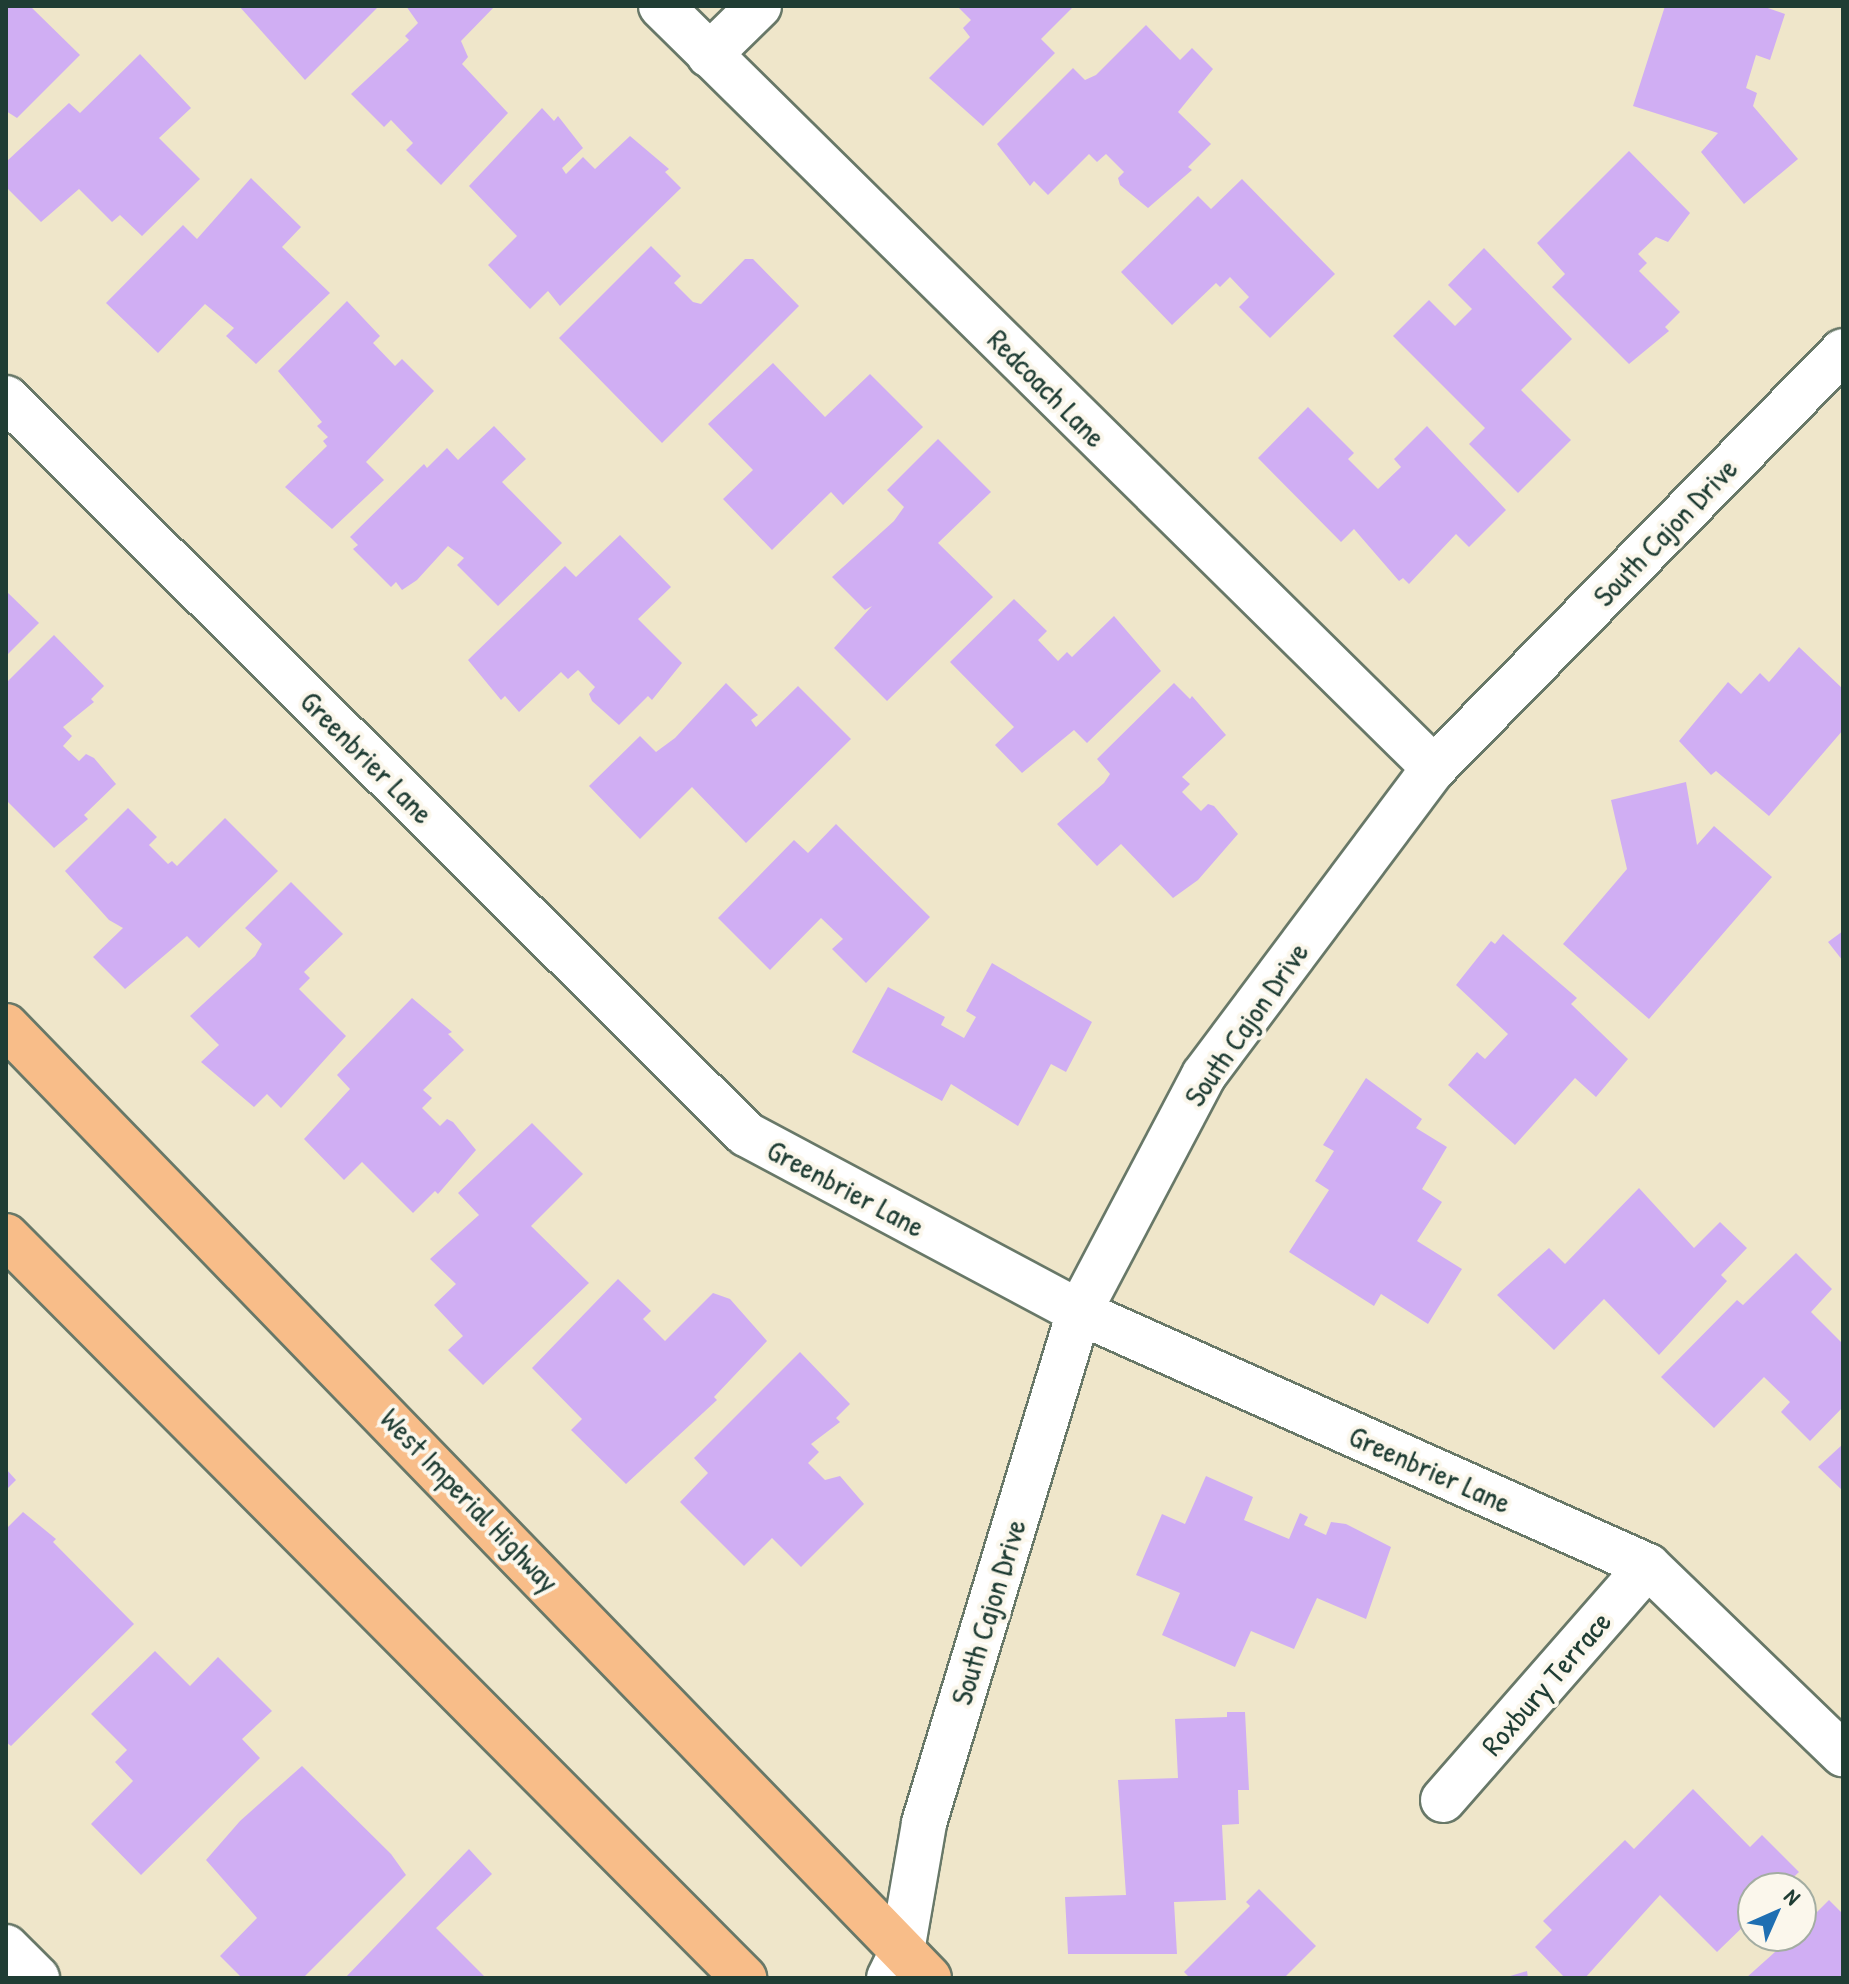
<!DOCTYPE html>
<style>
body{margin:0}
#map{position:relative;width:1849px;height:1984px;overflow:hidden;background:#efe6ca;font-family:"Patrick Hand",sans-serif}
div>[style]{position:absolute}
.building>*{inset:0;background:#d0aef3}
.roads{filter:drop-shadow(2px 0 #687868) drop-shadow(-2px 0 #687868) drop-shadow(0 2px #687868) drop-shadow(0 -2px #687868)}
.minor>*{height:44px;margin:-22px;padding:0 22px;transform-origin:22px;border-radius:22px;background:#fff}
.primary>*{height:44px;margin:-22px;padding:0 22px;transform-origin:22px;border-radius:22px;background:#f8bd89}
span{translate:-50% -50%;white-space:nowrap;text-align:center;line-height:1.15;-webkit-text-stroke:8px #fbf7ec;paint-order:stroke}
.street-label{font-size:30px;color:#1f3d34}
.frame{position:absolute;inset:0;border:8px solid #1f3d34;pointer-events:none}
.north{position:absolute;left:1737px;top:1872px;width:80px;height:80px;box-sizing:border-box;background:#fbf7ec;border:2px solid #a3ada2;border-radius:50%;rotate:45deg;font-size:22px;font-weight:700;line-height:32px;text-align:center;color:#1f3d34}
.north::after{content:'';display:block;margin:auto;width:28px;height:36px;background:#1f6fb2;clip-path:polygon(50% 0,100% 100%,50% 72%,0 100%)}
</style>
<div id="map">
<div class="building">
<div style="clip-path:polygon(6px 6px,30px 6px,80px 55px,17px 118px,6px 111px)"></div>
<div style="clip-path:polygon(239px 6px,379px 6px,305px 80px)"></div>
<div style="clip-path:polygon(406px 6px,495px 6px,461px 41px,468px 57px,462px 64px,508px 113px,441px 185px,406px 150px,413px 143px,391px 120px,384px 127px,351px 94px,409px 40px,405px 36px,418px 23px)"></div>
<div style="clip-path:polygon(957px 6px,1074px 6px,1041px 39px,1055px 53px,983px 126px,929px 78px,970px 37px,963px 28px,971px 20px)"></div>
<div style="clip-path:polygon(1665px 6px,1762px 6px,1785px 14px,1770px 60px,1756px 55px,1746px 88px,1757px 93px,1753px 106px,1798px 159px,1744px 204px,1701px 152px,1718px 133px,1633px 106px)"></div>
<div style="clip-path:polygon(1146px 25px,1180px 60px,1192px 48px,1213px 69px,1178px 112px,1211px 144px,1188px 167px,1192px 170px,1148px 208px,1120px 185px,1118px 178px,1124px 172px,1106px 154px,1097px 162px,1089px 154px,1048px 195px,1034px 181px,1030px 186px,997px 144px,1073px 68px,1085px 80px,1096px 75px)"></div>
<div style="clip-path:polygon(140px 54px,191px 108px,159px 138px,200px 179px,142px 236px,120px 215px,112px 222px,79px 189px,41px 222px,6px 187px,6px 162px,69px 103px,80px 113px)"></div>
<div style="clip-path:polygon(542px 108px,554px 121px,558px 116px,583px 148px,562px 168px,566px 174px,583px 157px,595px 169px,630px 136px,669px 169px,665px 172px,681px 188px,560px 306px,548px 291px,530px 309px,488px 265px,517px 236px,469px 186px)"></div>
<div style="clip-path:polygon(1629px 151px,1690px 213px,1668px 242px,1656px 237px,1638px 254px,1647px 263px,1639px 271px,1680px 312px,1665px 327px,1669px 331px,1629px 364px,1552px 287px,1565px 274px,1537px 243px)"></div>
<div style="clip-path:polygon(251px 178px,301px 227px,282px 247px,330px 293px,256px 364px,226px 336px,234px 328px,205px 304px,158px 353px,106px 303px,183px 225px,197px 239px)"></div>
<div style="clip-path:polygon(1242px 179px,1335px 274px,1270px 338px,1239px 307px,1249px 297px,1230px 277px,1220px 287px,1216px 283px,1172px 325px,1121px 272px,1198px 196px,1211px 209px)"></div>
<div style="clip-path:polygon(651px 246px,681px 276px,674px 283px,693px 302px,701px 304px,745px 259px,753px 259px,799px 306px,662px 443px,559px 338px)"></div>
<div style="clip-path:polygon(1484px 248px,1572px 339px,1521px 390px,1571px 440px,1518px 493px,1469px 444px,1485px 428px,1393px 336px,1429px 300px,1455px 326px,1472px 309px,1448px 285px)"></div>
<div style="clip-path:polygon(347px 301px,380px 336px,373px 343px,395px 366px,402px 359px,434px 391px,366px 462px,384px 480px,332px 529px,285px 487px,327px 446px,323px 441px,328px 437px,317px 426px,322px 422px,278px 371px)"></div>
<div style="clip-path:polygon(773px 363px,825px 417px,870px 374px,923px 427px,843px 505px,831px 492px,772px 550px,723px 499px,753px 470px,708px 424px)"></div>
<div style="clip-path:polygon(1308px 407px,1354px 453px,1348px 459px,1378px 489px,1401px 467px,1394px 459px,1427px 426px,1506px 510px,1469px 547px,1456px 534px,1409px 584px,1403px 578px,1399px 581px,1354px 529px,1341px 542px,1258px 458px)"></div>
<div style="clip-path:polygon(494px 426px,526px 459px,502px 482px,562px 543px,498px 606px,457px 565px,464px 558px,448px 546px,417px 580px,402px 590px,396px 582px,391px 587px,353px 549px,358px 545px,350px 537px,424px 464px,427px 468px,447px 448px,458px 460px)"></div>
<div style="clip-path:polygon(938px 439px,991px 492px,938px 543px,993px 597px,887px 701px,834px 648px,872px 606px,865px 610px,832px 577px,894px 521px,904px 507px,887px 490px)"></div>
<div style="clip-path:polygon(620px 535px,671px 587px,638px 619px,682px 663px,652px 700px,648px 696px,619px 725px,592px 701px,589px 694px,595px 687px,578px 670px,568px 679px,561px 672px,519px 712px,505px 696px,501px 700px,468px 660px,565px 566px,576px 577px)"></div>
<div style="clip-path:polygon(6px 591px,39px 623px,6px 656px)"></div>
<div style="clip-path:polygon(1014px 599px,1047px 631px,1038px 640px,1058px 661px,1067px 652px,1072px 657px,1114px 616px,1161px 671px,1087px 743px,1074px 730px,1022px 773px,995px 745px,1014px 727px,950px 662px)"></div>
<div style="clip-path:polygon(54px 635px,104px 686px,91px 699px,94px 702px,63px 727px,72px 736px,63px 746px,79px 761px,86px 754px,94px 758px,116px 784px,84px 815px,88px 819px,54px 848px,6px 800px,6px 683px)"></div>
<div style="clip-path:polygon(1799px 647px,1843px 689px,1843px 730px,1769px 816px,1716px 771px,1711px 775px,1679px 741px,1728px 682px,1741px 694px,1760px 673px,1769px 682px)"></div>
<div style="clip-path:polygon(726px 683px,758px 715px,751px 720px,756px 727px,798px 686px,851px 739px,746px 843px,692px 787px,640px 839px,589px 786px,640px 736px,656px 752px,675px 738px)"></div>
<div style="clip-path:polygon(1174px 683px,1190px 699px,1192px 696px,1226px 735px,1182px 777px,1190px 784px,1182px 792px,1201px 811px,1208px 804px,1214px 806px,1238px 834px,1198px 880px,1173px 898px,1121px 844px,1097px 866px,1057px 824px,1104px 783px,1110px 774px,1097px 759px)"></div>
<div style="clip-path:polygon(1686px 782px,1697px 845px,1714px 826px,1772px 877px,1649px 1019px,1563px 944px,1627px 869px,1611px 800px)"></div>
<div style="clip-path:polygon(128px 808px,157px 837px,149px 845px,168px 864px,172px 861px,177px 866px,225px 818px,278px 871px,199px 948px,187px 936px,125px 989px,93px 957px,123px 928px,109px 920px,65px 871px)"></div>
<div style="clip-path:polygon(836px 824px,930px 917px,866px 983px,832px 949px,843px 939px,821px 918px,770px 970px,718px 918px,794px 840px,808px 853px)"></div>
<div style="clip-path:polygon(291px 882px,343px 934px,304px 972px,310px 978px,299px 989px,346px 1036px,281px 1108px,267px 1094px,254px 1107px,201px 1062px,219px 1045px,190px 1016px,255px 956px,262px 944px,245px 928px)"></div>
<div style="clip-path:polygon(1843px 931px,1843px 961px,1828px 942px)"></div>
<div style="clip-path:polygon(1503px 934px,1577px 998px,1571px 1004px,1628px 1059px,1596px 1097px,1575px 1078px,1515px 1145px,1448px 1085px,1477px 1052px,1485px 1059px,1508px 1034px,1456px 985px,1491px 941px,1495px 944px)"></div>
<div style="clip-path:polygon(992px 963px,1092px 1022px,1066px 1072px,1051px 1064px,1018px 1126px,951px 1084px,942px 1101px,852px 1052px,888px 987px,945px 1017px,941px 1025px,964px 1038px,976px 1017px,966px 1011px)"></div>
<div style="clip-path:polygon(412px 998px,452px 1032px,448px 1034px,464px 1050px,423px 1090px,432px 1098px,422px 1108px,440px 1126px,447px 1119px,453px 1122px,476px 1150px,438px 1194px,435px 1191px,413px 1213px,362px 1162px,344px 1180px,304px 1139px,350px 1089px,337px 1075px)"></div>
<div style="clip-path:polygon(1366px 1078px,1422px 1119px,1416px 1128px,1447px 1147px,1422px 1189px,1442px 1202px,1417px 1241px,1462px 1269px,1428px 1324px,1381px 1294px,1374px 1306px,1289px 1252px,1329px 1190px,1315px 1181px,1334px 1151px,1323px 1145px)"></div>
<div style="clip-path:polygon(532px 1123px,583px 1174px,531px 1226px,589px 1283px,483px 1385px,448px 1350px,463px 1336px,434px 1305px,456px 1284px,430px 1259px,479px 1215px,458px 1193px)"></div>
<div style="clip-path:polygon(1639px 1188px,1694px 1248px,1720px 1222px,1747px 1248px,1721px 1275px,1727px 1281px,1659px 1355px,1604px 1299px,1554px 1350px,1497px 1295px,1549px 1248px,1565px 1264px)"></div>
<div style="clip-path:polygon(1796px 1253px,1832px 1289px,1811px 1312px,1843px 1344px,1843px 1407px,1810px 1441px,1781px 1412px,1790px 1402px,1764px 1377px,1714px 1428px,1661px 1377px,1737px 1300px,1743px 1305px)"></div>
<div style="clip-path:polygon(618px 1279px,651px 1311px,643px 1319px,665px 1341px,713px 1293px,730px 1299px,767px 1341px,714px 1397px,717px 1400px,626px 1484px,571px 1430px,582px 1419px,532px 1368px)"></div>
<div style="clip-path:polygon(800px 1352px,850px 1404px,836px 1418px,840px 1422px,811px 1444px,819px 1452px,808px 1463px,825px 1480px,840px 1476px,864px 1504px,801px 1567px,772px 1538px,744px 1566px,680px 1502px,708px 1473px,694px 1458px)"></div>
<div style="clip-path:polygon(1843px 1444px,1843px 1491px,1818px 1467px)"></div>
<div style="clip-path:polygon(6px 1469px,16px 1480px,6px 1490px)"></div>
<div style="clip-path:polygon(1206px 1476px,1253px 1497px,1244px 1520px,1289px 1539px,1300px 1513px,1308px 1517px,1304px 1525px,1326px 1535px,1331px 1522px,1346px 1524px,1391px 1547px,1366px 1619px,1317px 1598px,1294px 1649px,1251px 1631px,1235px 1667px,1162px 1635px,1180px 1593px,1136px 1575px,1162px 1514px,1185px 1524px)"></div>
<div style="clip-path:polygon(23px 1512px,56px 1539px,53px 1542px,134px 1624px,11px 1746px,6px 1742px,6px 1529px)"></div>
<div style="clip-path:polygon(155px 1651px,190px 1686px,218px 1657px,272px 1711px,242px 1739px,260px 1758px,141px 1875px,91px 1824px,133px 1781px,115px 1762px,127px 1750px,91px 1714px)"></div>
<div style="clip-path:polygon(1227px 1712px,1245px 1712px,1249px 1790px,1238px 1790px,1239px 1824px,1222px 1825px,1226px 1900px,1174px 1902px,1177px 1954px,1068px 1954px,1065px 1897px,1126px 1895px,1118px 1780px,1178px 1778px,1175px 1719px,1227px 1717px)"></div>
<div style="clip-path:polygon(302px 1766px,391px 1854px,406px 1875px,303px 1978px,242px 1978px,220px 1956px,257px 1918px,206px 1860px,240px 1821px)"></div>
<div style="clip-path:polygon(1693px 1789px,1750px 1847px,1762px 1835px,1799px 1872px,1782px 1888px,1753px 1888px,1753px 1917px,1717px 1952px,1660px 1895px,1585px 1978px,1565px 1978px,1535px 1947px,1552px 1930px,1543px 1921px,1625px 1840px,1634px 1849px)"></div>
<div style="clip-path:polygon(469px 1849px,492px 1874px,436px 1928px,486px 1978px,345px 1978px)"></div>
<div style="clip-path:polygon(1259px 1889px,1316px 1946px,1284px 1978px,1190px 1978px,1184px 1972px,1250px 1906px,1246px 1902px)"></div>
<div style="clip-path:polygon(1829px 1900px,1843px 1914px,1843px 1978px,1746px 1978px,1793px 1936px,1801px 1936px,1801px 1928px)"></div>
<div style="clip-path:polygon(1527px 1971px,1528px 1978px,1507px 1978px,1507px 1977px)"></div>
</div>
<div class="roads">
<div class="minor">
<div style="left:661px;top:6px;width:1085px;rotate:44.59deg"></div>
<div style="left:709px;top:55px;width:70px;rotate:-44.4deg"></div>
<div style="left:6px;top:398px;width:1044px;rotate:44.84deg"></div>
<div style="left:746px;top:1134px;width:378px;rotate:28.1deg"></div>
<div style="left:1079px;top:1312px;width:623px;rotate:24.06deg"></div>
<div style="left:1648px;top:1566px;width:271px;rotate:44deg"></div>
<div style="left:1443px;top:1800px;width:311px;rotate:-48.8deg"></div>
<div style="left:6px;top:1947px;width:44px;rotate:45deg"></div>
<div style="left:889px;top:1978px;width:30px;rotate:-64deg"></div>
<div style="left:902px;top:1951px;width:130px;rotate:-80.2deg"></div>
<div style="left:924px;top:1823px;width:534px;rotate:-73.13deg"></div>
<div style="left:1079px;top:1312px;width:268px;rotate:-62.2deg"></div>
<div style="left:1204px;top:1075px;width:384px;rotate:-53.2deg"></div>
<div style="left:1434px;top:768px;width:584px;rotate:-45.55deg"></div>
</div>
<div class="primary">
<div style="left:6px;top:1026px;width:1326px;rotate:45.89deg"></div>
<div style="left:6px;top:1236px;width:1047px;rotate:45.15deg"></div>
</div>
</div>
<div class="street-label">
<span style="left:1047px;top:388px;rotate:45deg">Redcoach Lane</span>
<span style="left:1665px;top:532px;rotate:-46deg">South Cajon Drive</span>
<span style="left:367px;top:757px;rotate:45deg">Greenbrier Lane</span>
<span style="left:1246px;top:1024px;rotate:-55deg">South Cajon Drive</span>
<span style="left:846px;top:1188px;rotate:28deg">Greenbrier Lane</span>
<span style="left:1430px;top:1469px;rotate:24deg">Greenbrier Lane</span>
<span style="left:470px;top:1500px;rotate:46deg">West Imperial Highway</span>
<span style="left:988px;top:1612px;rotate:-73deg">South Cajon Drive</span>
<span style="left:1546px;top:1683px;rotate:-49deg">Roxbury Terrace</span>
</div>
<div class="frame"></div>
<div class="north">N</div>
</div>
